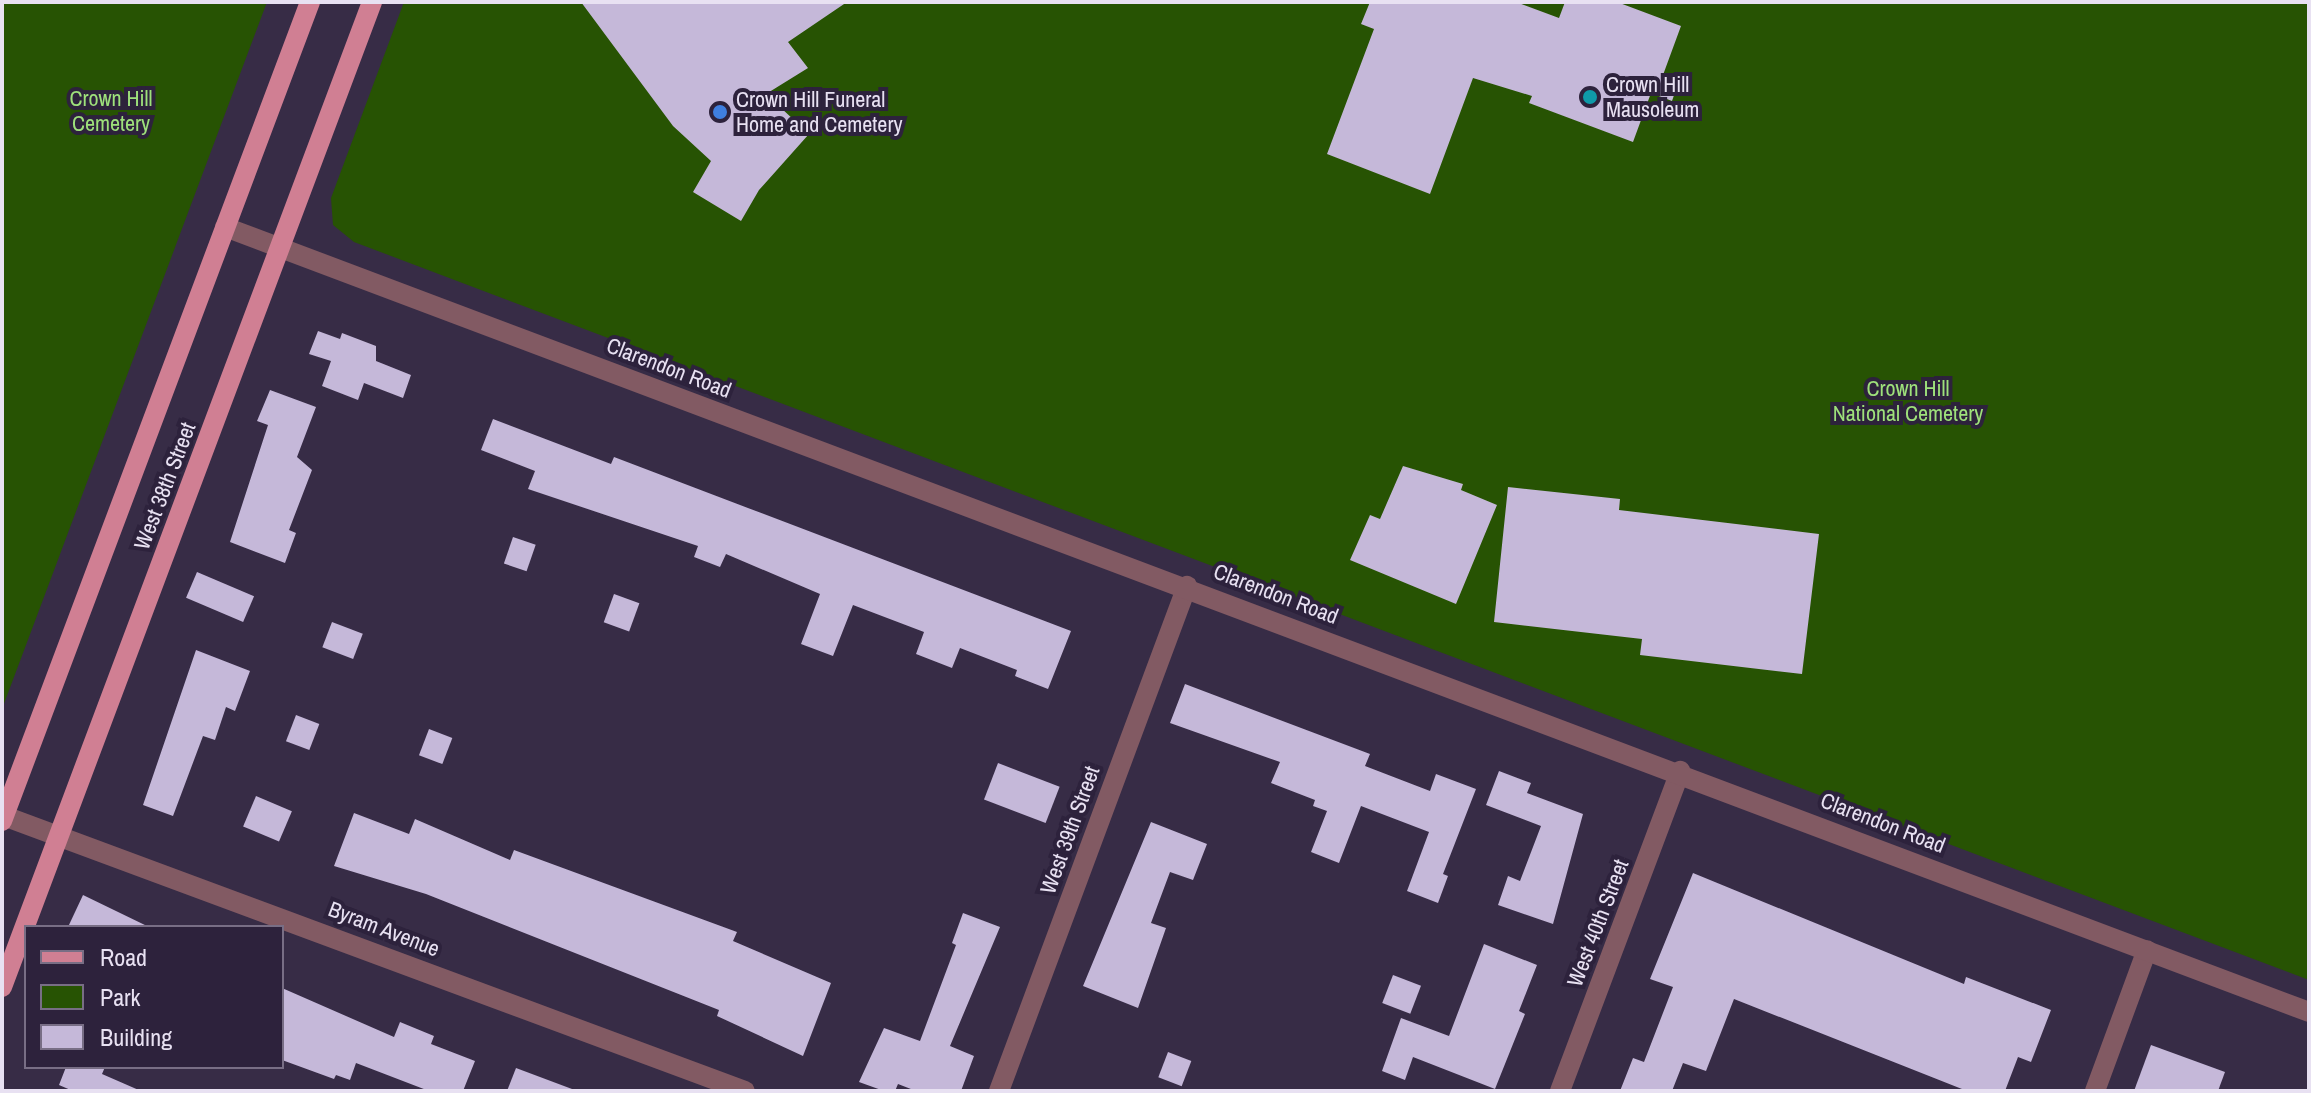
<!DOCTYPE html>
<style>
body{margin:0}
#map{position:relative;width:2311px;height:1093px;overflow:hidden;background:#372c46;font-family:"Archivo Narrow",sans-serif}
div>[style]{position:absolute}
.green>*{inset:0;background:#275303}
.building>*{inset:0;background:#c5b8d9;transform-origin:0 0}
.minor>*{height:20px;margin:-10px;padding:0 10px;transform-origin:10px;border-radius:10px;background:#825a63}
.tertiary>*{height:20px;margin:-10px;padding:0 10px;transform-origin:10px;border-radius:10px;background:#825a63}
.primary>*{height:20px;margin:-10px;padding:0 10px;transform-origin:10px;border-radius:10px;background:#d07f93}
.dots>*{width:22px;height:22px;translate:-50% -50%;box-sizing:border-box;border:4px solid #2d223c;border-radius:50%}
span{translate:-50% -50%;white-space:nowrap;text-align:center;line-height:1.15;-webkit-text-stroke:8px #2d223c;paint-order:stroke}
.poi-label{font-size:22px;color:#e8e1f2}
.left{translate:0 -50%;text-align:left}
.park-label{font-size:22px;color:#9ee17b}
.street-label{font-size:22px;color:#e8e1f2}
.frame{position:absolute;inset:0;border:4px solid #e8e1f2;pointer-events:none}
.legend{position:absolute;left:24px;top:925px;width:260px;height:144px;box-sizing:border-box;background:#2d223c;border:2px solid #786e85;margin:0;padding:10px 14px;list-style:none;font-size:24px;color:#e8e1f2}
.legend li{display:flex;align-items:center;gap:16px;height:40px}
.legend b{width:40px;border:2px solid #786e85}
</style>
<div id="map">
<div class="green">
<div style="clip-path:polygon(2px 2px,267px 2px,2px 709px)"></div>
<div style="clip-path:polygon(404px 2px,2309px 2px,2309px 980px,354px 242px,333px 225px,331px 198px)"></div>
</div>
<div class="building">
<div style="clip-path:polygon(581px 2px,847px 2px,788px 42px,808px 68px,766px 94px,809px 134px,759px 190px,741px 221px,693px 192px,711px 161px,673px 126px)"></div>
<div style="clip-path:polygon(1370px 2px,1516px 2px,1559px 18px,1565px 2px,1617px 2px,1681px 26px,1663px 75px,1679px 81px,1672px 101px,1651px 93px,1633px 142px,1529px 103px,1532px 96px,1473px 78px,1430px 194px,1327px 154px,1374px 29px,1361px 24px)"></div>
<div style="clip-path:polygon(318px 331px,340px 339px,342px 333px,376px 346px,376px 361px,411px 375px,403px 398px,364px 383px,358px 400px,322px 386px,331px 361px,309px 354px)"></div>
<div style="clip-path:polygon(270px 390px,316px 407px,297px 457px,312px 470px,289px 530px,296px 533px,285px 563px,230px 542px,268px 425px,257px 421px)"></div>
<div style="clip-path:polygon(493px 419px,611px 464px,614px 457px,1071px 631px,1048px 689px,1015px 676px,1017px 670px,960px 648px,952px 668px,916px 654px,924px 632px,853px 605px,833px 656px,801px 644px,820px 594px,726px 554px,720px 567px,694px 557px,698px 546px,528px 489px,535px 471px,481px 450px)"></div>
<div style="clip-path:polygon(1403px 466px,1463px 484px,1461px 490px,1497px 505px,1456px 604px,1350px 560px,1370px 515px,1380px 519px)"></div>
<div style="clip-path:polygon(1508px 487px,1620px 499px,1619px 510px,1819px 534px,1802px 674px,1640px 655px,1642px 639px,1494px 622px)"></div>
<div style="left:513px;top:537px;width:24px;height:28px;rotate:19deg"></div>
<div style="left:197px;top:572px;width:62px;height:28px;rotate:23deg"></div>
<div style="left:614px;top:594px;width:27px;height:30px;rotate:20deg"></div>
<div style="left:332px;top:622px;width:33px;height:27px;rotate:21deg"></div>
<div style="clip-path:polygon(196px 650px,250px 671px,235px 711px,226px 707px,215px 740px,203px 736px,173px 816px,143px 805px)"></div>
<div style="clip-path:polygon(1185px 684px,1370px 754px,1365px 766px,1430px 791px,1436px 774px,1476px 789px,1443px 874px,1448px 876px,1438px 903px,1407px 891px,1429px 832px,1361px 806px,1339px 863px,1311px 852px,1327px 811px,1313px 806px,1315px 800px,1271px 783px,1280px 762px,1170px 723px)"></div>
<div style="left:296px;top:715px;width:25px;height:28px;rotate:21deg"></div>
<div style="left:429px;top:729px;width:25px;height:28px;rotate:21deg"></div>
<div style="left:998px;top:763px;width:66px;height:39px;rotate:21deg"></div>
<div style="clip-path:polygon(1499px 771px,1531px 783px,1527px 793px,1583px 814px,1553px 924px,1498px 905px,1508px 876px,1520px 881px,1541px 826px,1486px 805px)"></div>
<div style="left:256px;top:796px;width:39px;height:33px;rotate:23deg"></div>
<div style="clip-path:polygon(354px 813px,409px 834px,415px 819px,510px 860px,514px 850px,737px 932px,733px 941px,831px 983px,803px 1056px,717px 1016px,719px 1010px,426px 894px,334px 866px)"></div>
<div style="clip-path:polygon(1151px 822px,1207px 844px,1193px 880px,1170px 872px,1151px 923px,1166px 928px,1138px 1008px,1083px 986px)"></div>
<div style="clip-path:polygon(1693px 873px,1964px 984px,1966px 977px,2051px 1010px,2031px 1062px,2018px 1057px,2005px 1091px,1967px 1091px,1734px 999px,1706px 1071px,1683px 1063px,1672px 1091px,1620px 1091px,1633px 1058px,1644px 1062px,1673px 987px,1650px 979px)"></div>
<div style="clip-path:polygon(83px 895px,149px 927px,68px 927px)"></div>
<div style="clip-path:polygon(963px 913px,1000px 927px,950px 1046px,974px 1056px,961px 1091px,916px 1091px,898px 1084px,895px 1091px,884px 1091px,859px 1082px,884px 1028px,920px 1041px,956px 945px,952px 943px)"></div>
<div style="clip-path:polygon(1484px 944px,1537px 965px,1519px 1011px,1525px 1014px,1495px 1089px,1413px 1057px,1405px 1080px,1382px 1071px,1401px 1018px,1449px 1036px)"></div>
<div style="left:1393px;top:975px;width:30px;height:30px;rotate:21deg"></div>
<div style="clip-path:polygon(282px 988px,394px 1037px,400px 1022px,434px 1036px,431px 1044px,475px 1061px,463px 1091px,429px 1091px,356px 1063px,350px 1080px,336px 1075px,334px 1079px,282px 1060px)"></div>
<div style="clip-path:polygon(2151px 1045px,2225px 1072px,2218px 1091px,2134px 1091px)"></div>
<div style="left:1168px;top:1052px;width:25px;height:27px;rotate:21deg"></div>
<div style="clip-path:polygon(66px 1067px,105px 1067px,102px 1074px,141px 1091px,73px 1091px,59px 1085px)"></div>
<div style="clip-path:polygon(516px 1068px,572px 1089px,572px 1091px,507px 1091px)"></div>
</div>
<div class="minor">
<div style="left:4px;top:816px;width:790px;rotate:20.36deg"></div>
<div style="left:999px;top:1091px;width:539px;rotate:-69.58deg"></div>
<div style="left:1560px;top:1091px;width:342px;rotate:-69.4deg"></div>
<div style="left:2095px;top:1091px;width:150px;rotate:-69.8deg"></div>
</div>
<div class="tertiary">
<div style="left:225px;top:227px;width:2227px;rotate:20.64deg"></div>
</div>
<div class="primary">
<div style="left:2px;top:821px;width:875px;rotate:-69.39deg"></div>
<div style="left:2px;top:987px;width:1052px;rotate:-69.41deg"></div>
</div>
<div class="dots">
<div style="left:1590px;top:97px;background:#0f9aa8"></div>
<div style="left:720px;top:112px;background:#3f7fe0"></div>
</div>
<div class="poi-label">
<span class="left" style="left:1606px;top:97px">Crown Hill<br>Mausoleum</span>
<span class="left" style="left:736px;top:112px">Crown Hill Funeral<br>Home and Cemetery</span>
</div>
<div class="park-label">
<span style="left:111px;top:111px">Crown Hill<br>Cemetery</span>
<span style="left:1908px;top:401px">Crown Hill<br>National Cemetery</span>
</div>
<div class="street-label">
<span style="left:669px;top:368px;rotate:21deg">Clarendon Road</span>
<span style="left:165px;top:486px;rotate:-69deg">West 38th Street</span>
<span style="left:1276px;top:594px;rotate:21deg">Clarendon Road</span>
<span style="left:1883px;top:823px;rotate:21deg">Clarendon Road</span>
<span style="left:1070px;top:830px;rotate:-70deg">West 39th Street</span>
<span style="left:1598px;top:923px;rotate:-69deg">West 40th Street</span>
<span style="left:384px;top:929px;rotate:21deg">Byram Avenue</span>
</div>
<div class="frame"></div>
<ul class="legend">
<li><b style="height:10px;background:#d07f93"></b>Road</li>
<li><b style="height:22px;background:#275303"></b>Park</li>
<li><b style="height:22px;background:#c5b8d9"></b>Building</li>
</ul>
</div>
